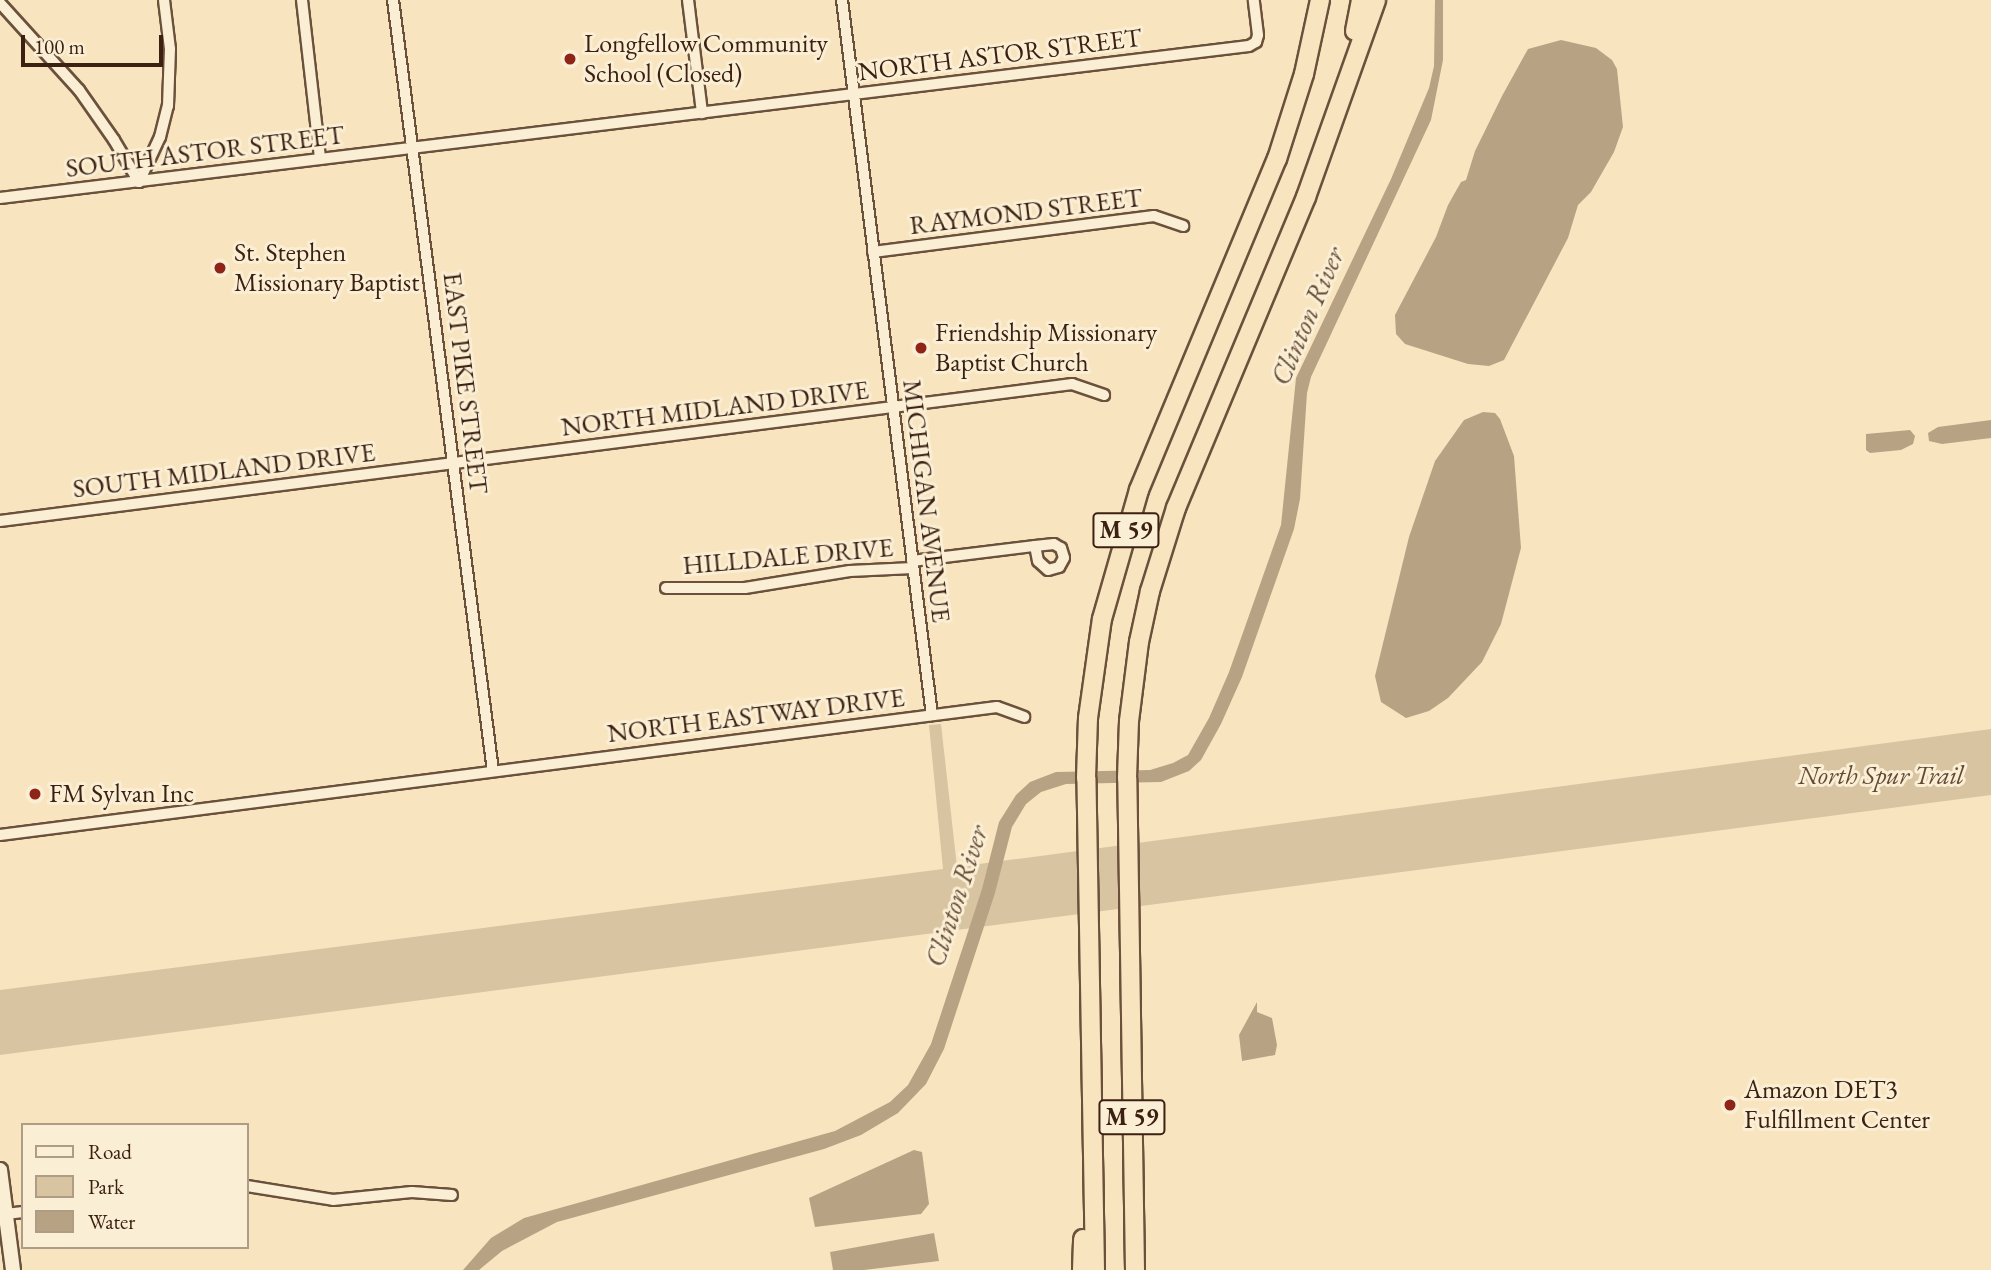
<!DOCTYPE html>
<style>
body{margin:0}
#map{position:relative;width:1991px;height:1270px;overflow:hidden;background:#f8e5bf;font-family:"EB Garamond",serif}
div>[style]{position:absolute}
.green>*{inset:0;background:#d8c4a1}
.water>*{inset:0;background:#b8a284}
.roads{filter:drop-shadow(2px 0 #6b513c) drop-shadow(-2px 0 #6b513c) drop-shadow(0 2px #6b513c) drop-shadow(0 -2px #6b513c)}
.minor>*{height:10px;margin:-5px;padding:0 5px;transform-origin:5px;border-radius:5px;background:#faeed5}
.secondary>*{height:14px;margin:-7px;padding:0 7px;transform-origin:7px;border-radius:7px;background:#faeed5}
.motorway>*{height:18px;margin:-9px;padding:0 9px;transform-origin:9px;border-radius:9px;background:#f8e5bf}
.dots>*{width:19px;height:19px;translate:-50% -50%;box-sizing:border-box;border:4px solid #faeed5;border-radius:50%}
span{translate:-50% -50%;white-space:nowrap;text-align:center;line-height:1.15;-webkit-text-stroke:6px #faeed5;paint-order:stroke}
.shield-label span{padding:2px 5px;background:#faeed5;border:2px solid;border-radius:5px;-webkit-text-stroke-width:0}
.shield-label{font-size:24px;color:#3c2011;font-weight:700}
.poi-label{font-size:26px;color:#3c2011}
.left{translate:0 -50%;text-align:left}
.street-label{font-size:26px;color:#3c2011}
.park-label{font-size:26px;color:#634935;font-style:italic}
.water-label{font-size:28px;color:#674e39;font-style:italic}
.legend{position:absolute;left:21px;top:1123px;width:228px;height:126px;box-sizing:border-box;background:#faeed5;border:2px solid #ae9c87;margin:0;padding:9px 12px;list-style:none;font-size:21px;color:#3c2011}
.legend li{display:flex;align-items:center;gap:14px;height:35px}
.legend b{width:35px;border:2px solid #ae9c87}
.scale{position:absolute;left:21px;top:35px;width:142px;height:32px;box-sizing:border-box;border:4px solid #3c2011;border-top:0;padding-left:9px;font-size:21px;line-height:24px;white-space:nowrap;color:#3c2011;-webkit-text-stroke:5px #faeed5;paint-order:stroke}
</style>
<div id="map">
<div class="green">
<div style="clip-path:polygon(941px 724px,957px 867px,1991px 729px,1991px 795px,0 1055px,0 990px,943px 869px,929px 725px)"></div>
</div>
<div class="water">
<div style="clip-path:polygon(1435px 0,1443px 0,1443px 60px,1431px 120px,1311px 377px,1307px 393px,1300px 499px,1294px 529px,1242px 677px,1221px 724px,1201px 760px,1189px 771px,1161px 782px,1066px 784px,1041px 792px,1026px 804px,1012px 827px,995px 893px,944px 1049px,926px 1084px,898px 1113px,861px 1135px,824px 1149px,557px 1222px,502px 1251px,479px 1270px,463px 1270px,491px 1238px,524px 1218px,835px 1131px,890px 1102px,908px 1085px,931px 1044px,982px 889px,999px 822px,1016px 795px,1030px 782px,1056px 772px,1150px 770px,1173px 763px,1188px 755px,1209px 718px,1229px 672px,1281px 525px,1296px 378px,1391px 179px,1429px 88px,1434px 66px)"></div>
<div style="clip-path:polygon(1561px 40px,1596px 48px,1612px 60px,1617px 69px,1623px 127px,1614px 152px,1591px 192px,1578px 205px,1568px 238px,1504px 360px,1489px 366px,1468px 364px,1405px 344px,1396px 334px,1395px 315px,1436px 237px,1448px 205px,1461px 182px,1466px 180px,1475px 151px,1502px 96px,1528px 49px)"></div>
<div style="clip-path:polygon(1483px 412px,1495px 413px,1500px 419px,1514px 456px,1521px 548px,1501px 624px,1482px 662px,1448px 698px,1429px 711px,1406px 718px,1381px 702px,1375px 676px,1409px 537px,1435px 461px,1464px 420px)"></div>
<div style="clip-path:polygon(1991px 420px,1991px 438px,1942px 444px,1929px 441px,1928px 433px,1938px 427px)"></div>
<div style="clip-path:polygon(1910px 430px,1915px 436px,1913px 444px,1901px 450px,1870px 453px,1866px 450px,1866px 434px)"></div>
<div style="clip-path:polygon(1257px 1002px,1257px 1012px,1272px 1018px,1277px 1045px,1275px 1055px,1242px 1061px,1239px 1035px)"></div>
<div style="clip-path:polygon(914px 1150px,922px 1152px,929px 1204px,921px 1214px,815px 1227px,809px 1198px)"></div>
<div style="clip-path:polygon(934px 1233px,939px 1261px,864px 1270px,833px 1270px,830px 1252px)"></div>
</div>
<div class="roads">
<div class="minor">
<div style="left:302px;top:0;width:160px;rotate:83.5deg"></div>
<div style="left:393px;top:0;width:777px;rotate:82.61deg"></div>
<div style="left:688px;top:0;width:114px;rotate:82.9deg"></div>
<div style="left:842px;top:0;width:721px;rotate:82.83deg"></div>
<div style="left:0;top:3px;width:118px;rotate:47.8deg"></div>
<div style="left:79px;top:90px;width:61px;rotate:55deg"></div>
<div style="left:114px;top:140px;width:49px;rotate:59.2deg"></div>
<div style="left:139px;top:182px;width:50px;rotate:-65deg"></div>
<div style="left:160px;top:137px;width:32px;rotate:-76deg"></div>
<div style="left:168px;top:106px;width:57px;rotate:-88deg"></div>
<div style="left:170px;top:49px;width:49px;rotate:-97deg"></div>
<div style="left:0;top:198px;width:1258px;rotate:-6.94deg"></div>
<div style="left:1249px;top:46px;width:8px;rotate:-30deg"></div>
<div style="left:1256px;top:42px;width:7px;rotate:-74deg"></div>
<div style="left:1258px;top:35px;width:35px;rotate:-97deg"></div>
<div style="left:873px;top:252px;width:283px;rotate:-7.3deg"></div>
<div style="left:1154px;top:216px;width:31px;rotate:19deg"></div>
<div style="left:0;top:521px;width:1081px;rotate:-7.28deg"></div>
<div style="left:1072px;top:384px;width:34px;rotate:19deg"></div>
<div style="left:1054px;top:544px;width:8px;rotate:30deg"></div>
<div style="left:1061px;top:548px;width:10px;rotate:73deg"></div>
<div style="left:1064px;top:558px;width:10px;rotate:119deg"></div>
<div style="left:1059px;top:567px;width:11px;rotate:165deg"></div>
<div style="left:1048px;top:570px;width:13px;rotate:-138deg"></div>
<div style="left:1038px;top:561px;width:15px;rotate:-101deg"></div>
<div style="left:1035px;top:546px;width:19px;rotate:-6deg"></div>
<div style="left:912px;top:561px;width:124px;rotate:-7deg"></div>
<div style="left:666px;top:588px;width:79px"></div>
<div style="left:745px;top:588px;width:106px;rotate:-9.2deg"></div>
<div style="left:850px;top:571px;width:63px;rotate:-2.7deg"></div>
<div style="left:0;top:835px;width:1005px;rotate:-7.32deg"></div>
<div style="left:997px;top:707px;width:29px;rotate:20deg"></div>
<div style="left:247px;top:1186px;width:87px;rotate:9.2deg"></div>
<div style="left:333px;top:1200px;width:79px;rotate:-5.8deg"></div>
<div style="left:412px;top:1192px;width:40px;rotate:4.3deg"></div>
<div style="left:6px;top:1214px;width:17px;rotate:-7deg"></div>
</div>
<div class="secondary">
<div style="left:0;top:1170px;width:101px;rotate:82.6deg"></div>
</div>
<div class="motorway">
<div style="left:1355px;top:31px;width:32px;rotate:-79deg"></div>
<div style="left:1082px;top:1270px;width:31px;rotate:-88deg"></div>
<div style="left:1095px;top:1270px;width:492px;rotate:-91deg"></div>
<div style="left:1086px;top:778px;width:60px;rotate:-88.1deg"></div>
<div style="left:1088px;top:718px;width:100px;rotate:-82deg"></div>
<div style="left:1102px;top:619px;width:134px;rotate:-74deg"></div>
<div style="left:1139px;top:490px;width:359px;rotate:-67.4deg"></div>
<div style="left:1277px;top:159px;width:89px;rotate:-72.4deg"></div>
<div style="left:1304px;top:74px;width:76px;rotate:-77.8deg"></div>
<div style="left:1135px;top:1270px;width:492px;rotate:-90.9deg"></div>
<div style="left:1127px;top:778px;width:57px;rotate:-88deg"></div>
<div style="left:1129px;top:721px;width:80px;rotate:-82.8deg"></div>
<div style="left:1139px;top:642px;width:52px;rotate:-77.8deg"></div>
<div style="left:1150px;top:591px;width:87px;rotate:-72.6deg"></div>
<div style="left:1176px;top:508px;width:337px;rotate:-67.3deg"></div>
<div style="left:1306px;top:197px;width:209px;rotate:-70.4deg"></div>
</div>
</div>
<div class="dots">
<div style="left:570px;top:59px;background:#8f2418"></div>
<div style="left:220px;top:268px;background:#8f2418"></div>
<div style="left:921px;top:348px;background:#8f2418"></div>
<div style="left:35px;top:794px;background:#8f2418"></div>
<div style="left:1730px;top:1105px;background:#8f2418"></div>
</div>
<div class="shield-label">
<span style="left:1126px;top:530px">M 59</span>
<span style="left:1132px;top:1117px">M 59</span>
</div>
<div class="poi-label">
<span class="left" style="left:584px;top:59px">Longfellow Community<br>School (Closed)</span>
<span class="left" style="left:234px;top:268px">St. Stephen<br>Missionary Baptist</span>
<span class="left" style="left:935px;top:348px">Friendship Missionary<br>Baptist Church</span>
<span class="left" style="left:49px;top:794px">FM Sylvan Inc</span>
<span class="left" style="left:1744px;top:1105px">Amazon DET3<br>Fulfillment Center</span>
</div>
<div class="street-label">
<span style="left:1000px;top:55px;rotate:-7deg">NORTH ASTOR STREET</span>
<span style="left:205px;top:152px;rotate:-7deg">SOUTH ASTOR STREET</span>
<span style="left:1026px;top:212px;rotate:-7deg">RAYMOND STREET</span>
<span style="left:465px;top:383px;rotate:83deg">EAST PIKE STREET</span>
<span style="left:715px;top:409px;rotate:-7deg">NORTH MIDLAND DRIVE</span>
<span style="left:224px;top:471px;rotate:-7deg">SOUTH MIDLAND DRIVE</span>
<span style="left:926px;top:501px;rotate:83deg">MICHIGAN AVENUE</span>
<span style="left:788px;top:557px;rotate:-5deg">HILLDALE DRIVE</span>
<span style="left:756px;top:716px;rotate:-7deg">NORTH EASTWAY DRIVE</span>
</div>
<div class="park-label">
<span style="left:1881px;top:776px">North Spur Trail</span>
</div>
<div class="water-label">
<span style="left:1307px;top:316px;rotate:-67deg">Clinton River</span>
<span style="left:956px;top:896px;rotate:-72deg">Clinton River</span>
</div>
<ul class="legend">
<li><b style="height:9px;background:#faeed5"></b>Road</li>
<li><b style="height:19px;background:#d8c4a1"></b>Park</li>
<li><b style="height:19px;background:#b8a284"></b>Water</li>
</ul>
<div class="scale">100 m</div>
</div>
